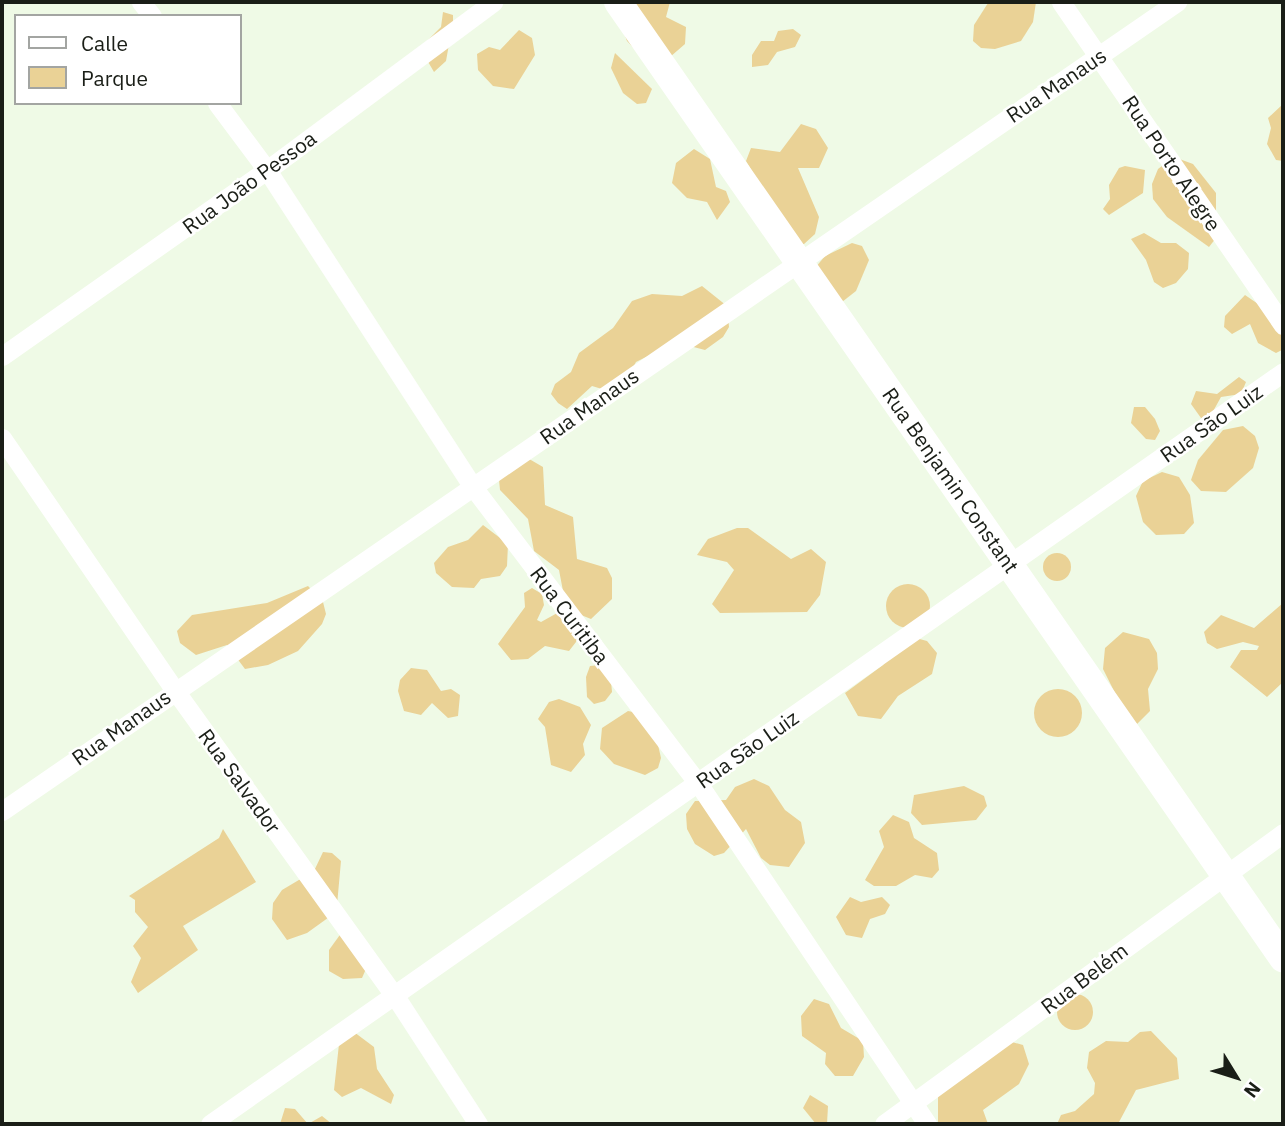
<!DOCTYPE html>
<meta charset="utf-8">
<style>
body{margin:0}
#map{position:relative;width:1285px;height:1126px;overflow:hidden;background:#effae6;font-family:"IBM Plex Sans",sans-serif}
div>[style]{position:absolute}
.green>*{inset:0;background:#ead296}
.round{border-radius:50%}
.street>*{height:19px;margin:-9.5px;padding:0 9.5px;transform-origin:9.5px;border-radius:9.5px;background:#fff}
.secondary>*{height:28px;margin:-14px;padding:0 14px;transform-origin:14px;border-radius:14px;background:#fff}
span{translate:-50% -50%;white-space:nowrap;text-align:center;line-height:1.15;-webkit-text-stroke:5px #fff;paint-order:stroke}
.street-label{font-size:21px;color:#1a1e17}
.frame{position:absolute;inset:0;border:4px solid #1a1e17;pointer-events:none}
.legend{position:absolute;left:14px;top:14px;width:228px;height:91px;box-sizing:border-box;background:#fff;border:2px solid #a3a5a2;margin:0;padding:9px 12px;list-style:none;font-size:21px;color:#1a1e17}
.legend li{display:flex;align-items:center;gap:14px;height:35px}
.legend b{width:35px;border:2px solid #a3a5a2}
.north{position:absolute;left:1201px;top:1042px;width:70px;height:70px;-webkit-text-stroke:5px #fff;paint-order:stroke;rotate:128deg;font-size:19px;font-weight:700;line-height:28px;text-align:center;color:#1a1e17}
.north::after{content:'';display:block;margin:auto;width:24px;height:32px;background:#1a1e17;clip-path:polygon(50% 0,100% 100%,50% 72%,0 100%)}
</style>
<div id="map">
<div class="green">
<div style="clip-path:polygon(612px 2px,670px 2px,666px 17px,686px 27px,685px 44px,670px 57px,642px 57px,627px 41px)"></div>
<div style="clip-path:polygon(1036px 2px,1033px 22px,1021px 41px,995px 49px,981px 48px,973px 41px,974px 25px,988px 3px)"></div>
<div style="clip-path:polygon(443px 12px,453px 15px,453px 22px,446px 61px,434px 72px,420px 48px,441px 27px)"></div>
<div style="clip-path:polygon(793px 29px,801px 35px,795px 47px,777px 52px,768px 65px,752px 67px,752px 55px,761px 41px,774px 41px,778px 31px)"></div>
<div style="clip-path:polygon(519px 30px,532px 38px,535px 55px,514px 89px,493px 86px,478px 70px,477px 54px,489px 47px,500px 50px)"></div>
<div style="clip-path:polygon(615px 53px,652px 89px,646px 103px,637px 104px,623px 93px,611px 68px)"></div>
<div style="clip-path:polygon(1283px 104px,1283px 161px,1276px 160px,1267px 144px,1271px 128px,1268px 118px)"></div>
<div style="clip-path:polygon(801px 124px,816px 129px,828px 148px,819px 168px,798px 168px,819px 217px,815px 234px,804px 244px,796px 245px,746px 161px,751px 148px,780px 152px)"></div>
<div style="clip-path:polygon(694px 149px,710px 159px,716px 187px,726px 191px,730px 202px,717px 220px,707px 202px,687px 198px,672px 183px,676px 163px)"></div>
<div style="clip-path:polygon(1174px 157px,1193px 164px,1216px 193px,1216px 238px,1209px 247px,1167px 217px,1153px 199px,1152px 184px,1158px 169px)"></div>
<div style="clip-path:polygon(1125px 166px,1145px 170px,1143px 193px,1109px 215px,1103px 209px,1110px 199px,1109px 185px,1119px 168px)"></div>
<div style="clip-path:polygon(1144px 233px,1161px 243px,1176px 243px,1189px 253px,1188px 269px,1176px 283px,1163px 288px,1154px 282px,1146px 260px,1131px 239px)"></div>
<div style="clip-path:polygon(852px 243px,862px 246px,869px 260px,856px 291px,842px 302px,815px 268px,825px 256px)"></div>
<div style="clip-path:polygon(702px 286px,727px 306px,729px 327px,723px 337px,705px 350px,686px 345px,646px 357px,636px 362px,626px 380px,602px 389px,592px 386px,567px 409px,558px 403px,551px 394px,555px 384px,571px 372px,579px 353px,613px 328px,632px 301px,652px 294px,682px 296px)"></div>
<div style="clip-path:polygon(1245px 295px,1283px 321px,1282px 350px,1276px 353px,1258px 343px,1250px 324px,1232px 334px,1224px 327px,1225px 316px)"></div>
<div style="clip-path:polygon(1239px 377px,1246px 382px,1241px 394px,1221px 397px,1211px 415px,1201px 418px,1191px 404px,1196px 391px,1217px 394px)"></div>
<div style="clip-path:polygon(1134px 407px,1145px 407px,1155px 419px,1160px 431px,1155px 440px,1146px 439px,1131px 423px)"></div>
<div style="clip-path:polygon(1243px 426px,1255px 436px,1259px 448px,1253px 468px,1226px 492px,1201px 491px,1191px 480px,1198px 460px,1223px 430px)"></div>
<div style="clip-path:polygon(524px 456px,543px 467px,545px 505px,573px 517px,577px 559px,607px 568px,612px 578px,612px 599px,591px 619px,581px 615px,563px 591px,559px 570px,534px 551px,528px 519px,500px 490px,499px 480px)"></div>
<div style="clip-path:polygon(1162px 472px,1179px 477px,1190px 495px,1194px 523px,1184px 534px,1156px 535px,1143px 522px,1136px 496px,1143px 481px)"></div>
<div style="clip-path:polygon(483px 525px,508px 544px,507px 566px,500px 576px,481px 579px,474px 588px,452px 587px,436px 573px,434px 563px,448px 547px,468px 540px)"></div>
<div style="clip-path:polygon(737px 528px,748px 528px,791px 559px,811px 549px,826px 562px,820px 595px,807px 612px,720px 613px,712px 604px,734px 570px,727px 562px,697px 555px,708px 539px)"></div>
<div class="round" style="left:1043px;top:553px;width:28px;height:28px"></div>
<div class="round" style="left:886px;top:584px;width:44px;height:44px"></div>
<div style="clip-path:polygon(308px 586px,323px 602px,326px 614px,322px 624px,298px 651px,268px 665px,245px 669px,227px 645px,196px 655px,180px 643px,177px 631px,192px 615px,267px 603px)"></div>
<div style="clip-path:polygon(532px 588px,542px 594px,544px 605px,537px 620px,541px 622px,559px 612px,577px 636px,576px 642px,569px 651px,545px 646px,528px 659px,511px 660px,498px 644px,525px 607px,524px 593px)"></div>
<div style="clip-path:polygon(1283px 603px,1283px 682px,1267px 697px,1230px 667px,1241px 650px,1257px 650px,1259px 646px,1243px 642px,1217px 649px,1207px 643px,1204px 632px,1221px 615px,1254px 628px)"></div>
<div style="clip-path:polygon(1123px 632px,1149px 639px,1157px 653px,1158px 669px,1148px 689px,1150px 711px,1137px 724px,1123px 709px,1103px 669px,1105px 648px)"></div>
<div style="clip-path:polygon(912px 637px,927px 641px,937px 653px,932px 674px,898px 696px,881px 719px,858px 716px,845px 693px,883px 665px,894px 647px)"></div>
<div style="clip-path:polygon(600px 665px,611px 681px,612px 692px,605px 701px,594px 704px,587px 697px,586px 677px,590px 666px)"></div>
<div style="clip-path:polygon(411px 668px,427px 670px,441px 691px,451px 689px,460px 695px,458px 716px,448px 718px,432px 703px,421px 715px,404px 711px,398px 691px,400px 680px)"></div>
<div class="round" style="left:1034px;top:689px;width:48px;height:48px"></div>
<div style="clip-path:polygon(559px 699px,580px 707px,591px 725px,583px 744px,585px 755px,571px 772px,551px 765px,545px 727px,538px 719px,549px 702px)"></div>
<div style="clip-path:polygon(628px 711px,638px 713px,654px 727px,661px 758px,658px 768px,645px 775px,614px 764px,600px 749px,602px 728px)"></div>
<div style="clip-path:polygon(754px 779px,769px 786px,785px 810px,801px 822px,805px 843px,789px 867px,770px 865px,761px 858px,746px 829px,724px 853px,714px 856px,695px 844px,687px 829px,686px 814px,695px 801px,726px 800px,735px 787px)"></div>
<div style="clip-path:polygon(964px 786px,984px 796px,987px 806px,976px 820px,922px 825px,911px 813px,914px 795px)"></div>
<div style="clip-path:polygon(893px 815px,909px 822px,914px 838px,937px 853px,939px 870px,932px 878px,915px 875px,896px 886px,874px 886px,865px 880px,884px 847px,879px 831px)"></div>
<div style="clip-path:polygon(223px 829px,256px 882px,183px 926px,198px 950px,138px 993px,131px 982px,141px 958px,133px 946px,148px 927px,135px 912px,135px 900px,129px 896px,219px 838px)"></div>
<div style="clip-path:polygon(323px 852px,332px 853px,341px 861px,337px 905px,332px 915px,307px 933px,287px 940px,272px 919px,273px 903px,282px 890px,314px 871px)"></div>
<div style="clip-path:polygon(850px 897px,861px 902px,882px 897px,890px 905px,885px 914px,870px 919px,862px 938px,846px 935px,836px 917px)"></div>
<div style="clip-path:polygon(342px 932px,369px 962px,362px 978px,343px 979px,329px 971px,329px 950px)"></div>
<div class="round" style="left:1057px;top:994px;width:36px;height:36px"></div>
<div style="clip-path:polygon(814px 999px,829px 1004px,841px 1028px,863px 1041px,864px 1057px,853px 1076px,835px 1076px,825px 1064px,826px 1053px,802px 1036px,801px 1016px)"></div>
<div style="clip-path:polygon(1151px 1031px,1177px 1058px,1179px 1079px,1136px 1090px,1118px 1124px,1057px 1124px,1061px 1115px,1075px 1111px,1094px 1094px,1095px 1083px,1087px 1068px,1089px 1052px,1106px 1041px,1128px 1042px,1140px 1032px)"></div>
<div style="clip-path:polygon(354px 1032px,374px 1047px,377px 1069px,394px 1095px,391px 1104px,361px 1088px,342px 1097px,334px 1090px,339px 1044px)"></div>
<div style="clip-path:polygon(1012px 1042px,1023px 1045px,1029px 1064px,1019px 1084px,983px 1110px,988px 1124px,938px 1124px,938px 1094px,980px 1066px,993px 1049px)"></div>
<div style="clip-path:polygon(810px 1095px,828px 1106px,827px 1124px,816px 1124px,803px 1108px)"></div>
<div style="clip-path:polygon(285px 1108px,295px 1109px,308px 1124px,322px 1116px,332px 1124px,280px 1124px)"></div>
</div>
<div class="street">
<div style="left:141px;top:2px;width:18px;rotate:52deg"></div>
<div style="left:1061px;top:2px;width:392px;rotate:55.5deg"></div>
<div style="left:217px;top:103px;width:84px;rotate:53.3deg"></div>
<div style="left:267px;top:170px;width:378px;rotate:57deg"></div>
<div style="left:473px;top:487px;width:372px;rotate:52.8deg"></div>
<div style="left:698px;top:783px;width:411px;rotate:56.1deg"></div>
<div style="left:2px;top:356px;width:324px;rotate:-35.1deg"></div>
<div style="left:267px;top:170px;width:282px;rotate:-36.6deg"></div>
<div style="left:2px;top:438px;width:304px;rotate:55.6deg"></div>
<div style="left:174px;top:689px;width:378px;rotate:54.3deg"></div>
<div style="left:395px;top:996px;width:153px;rotate:57deg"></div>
<div style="left:2px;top:811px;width:1427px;rotate:-34.55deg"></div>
<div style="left:210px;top:1124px;width:1310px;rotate:-35.02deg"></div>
<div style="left:884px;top:1124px;width:494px;rotate:-36.1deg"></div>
</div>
<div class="secondary">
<div style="left:618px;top:2px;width:1165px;rotate:55.18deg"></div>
</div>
<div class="street-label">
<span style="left:1056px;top:85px;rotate:-34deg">Rua Manaus</span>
<span style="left:1172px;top:163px;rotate:56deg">Rua Porto Alegre</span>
<span style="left:249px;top:182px;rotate:-36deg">Rua João Pessoa</span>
<span style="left:589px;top:406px;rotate:-35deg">Rua Manaus</span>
<span style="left:1211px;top:423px;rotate:-35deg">Rua São Luiz</span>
<span style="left:951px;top:480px;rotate:55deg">Rua Benjamin Constant</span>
<span style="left:570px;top:615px;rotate:53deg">Rua Curitiba</span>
<span style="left:121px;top:727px;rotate:-35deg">Rua Manaus</span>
<span style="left:747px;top:749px;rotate:-35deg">Rua São Luiz</span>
<span style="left:240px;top:781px;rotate:54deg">Rua Salvador</span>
<span style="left:1084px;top:978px;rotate:-37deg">Rua Belém</span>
</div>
<div class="frame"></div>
<ul class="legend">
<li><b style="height:9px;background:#fff"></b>Calle</li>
<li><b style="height:19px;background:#ead296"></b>Parque</li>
</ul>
<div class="north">N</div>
</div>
